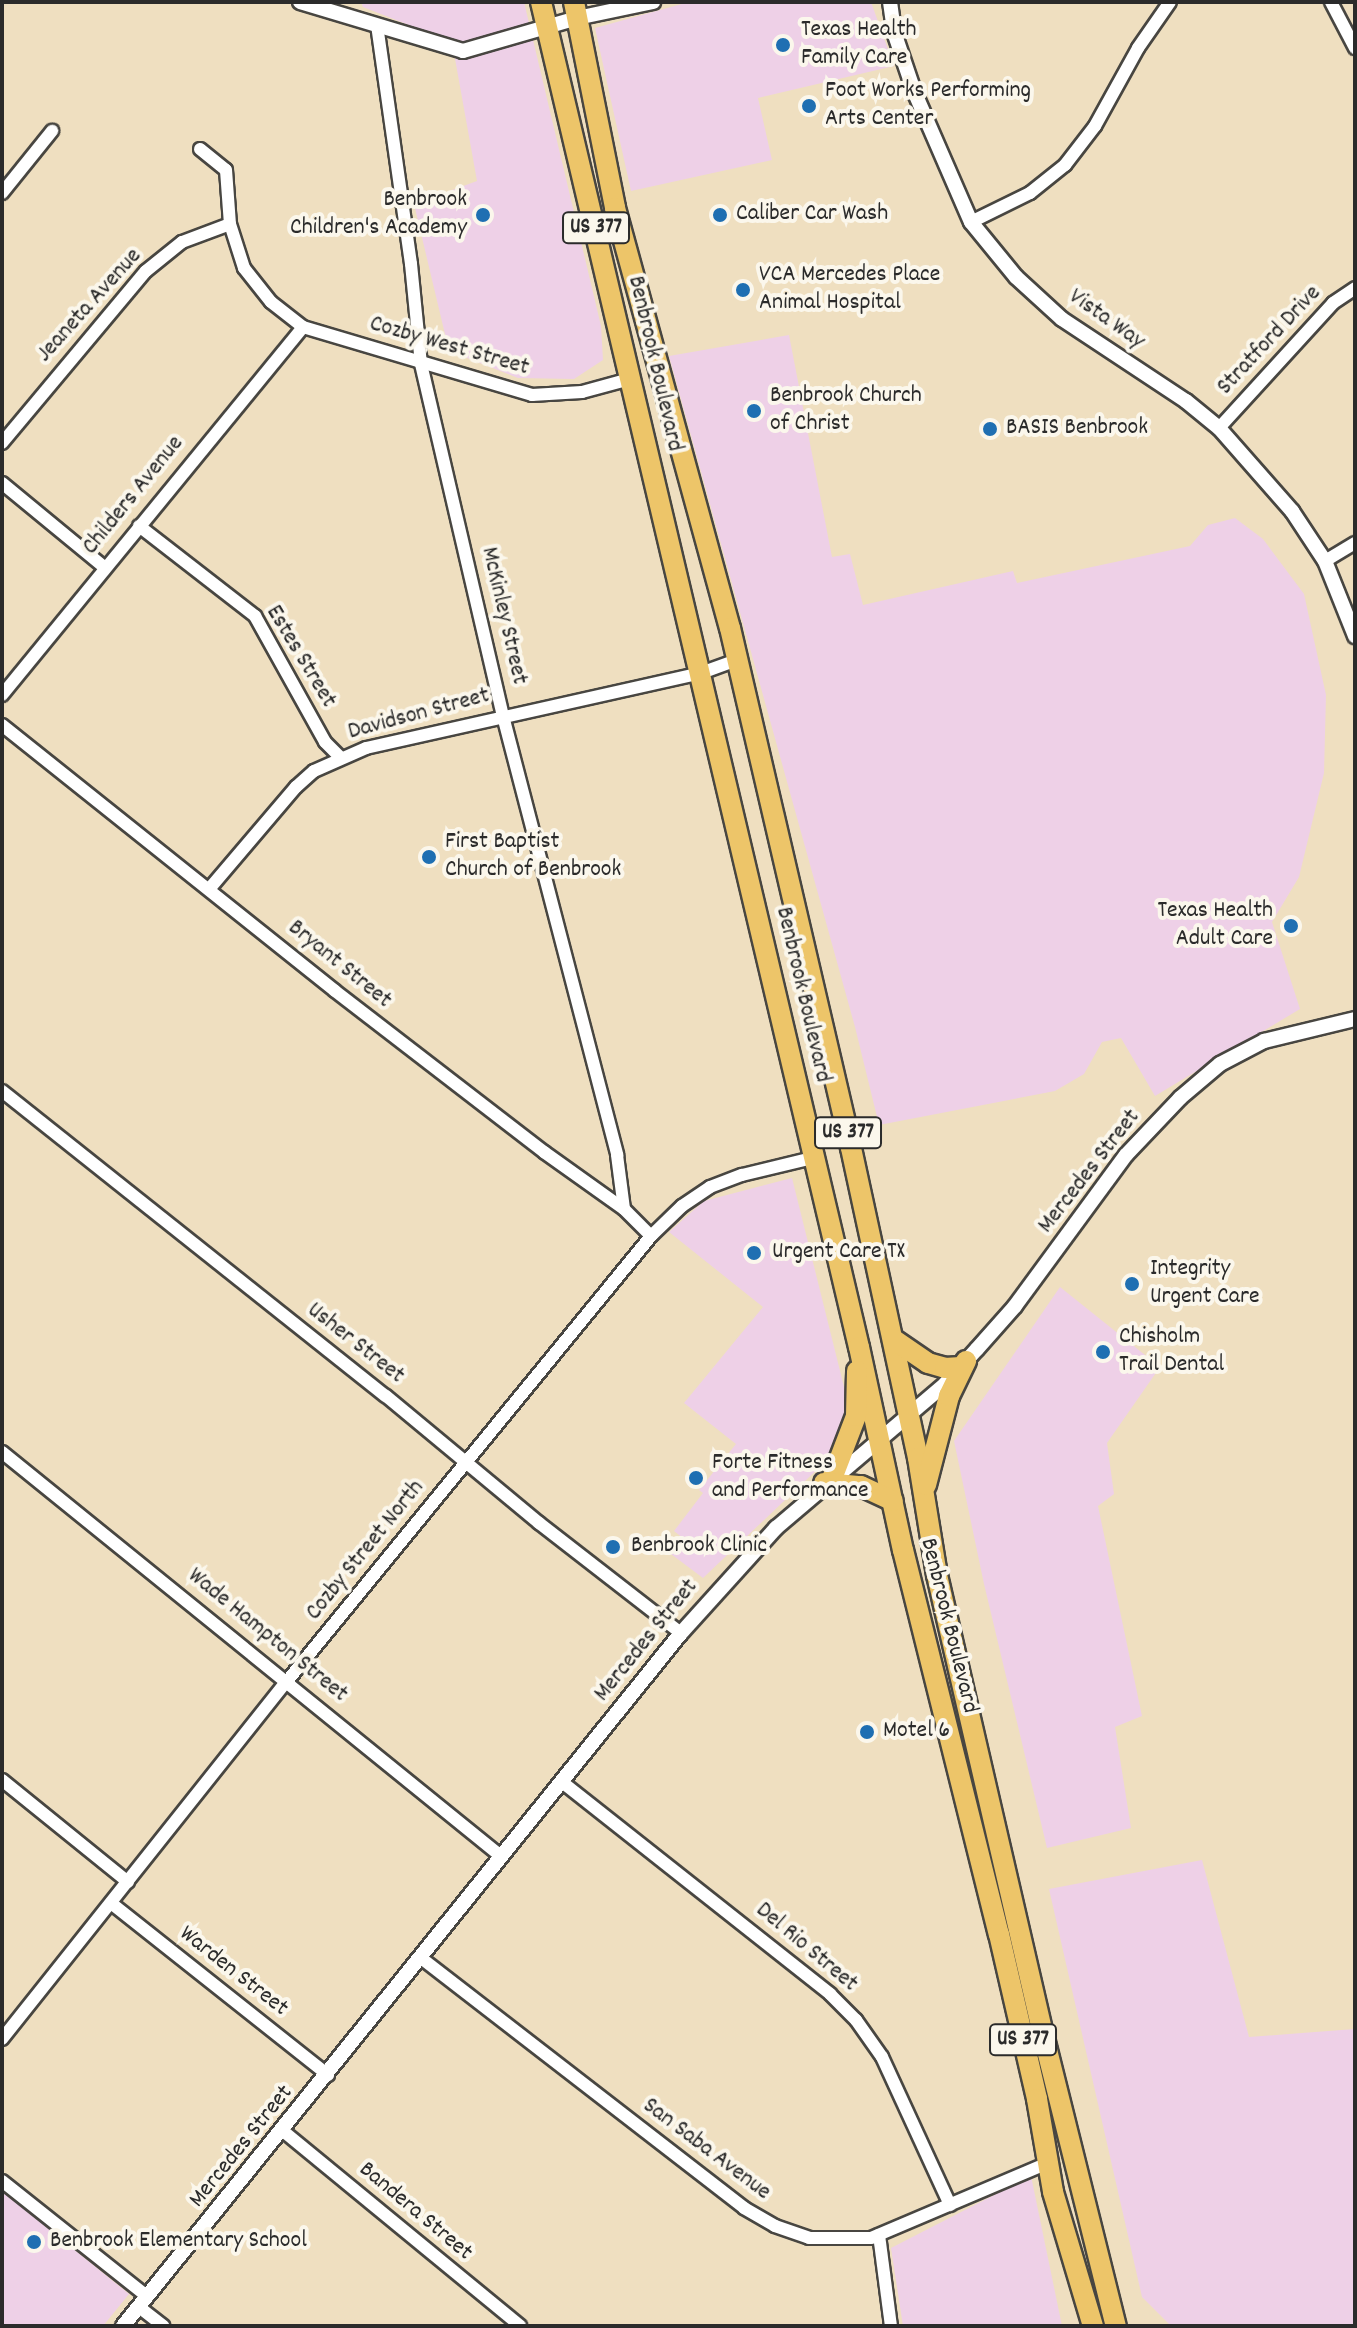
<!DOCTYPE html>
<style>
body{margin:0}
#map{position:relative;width:1357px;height:2328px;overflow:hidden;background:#efdfc0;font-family:Dekko,sans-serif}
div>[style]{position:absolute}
.built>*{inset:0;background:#eed0e7}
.roads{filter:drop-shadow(2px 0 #484641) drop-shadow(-2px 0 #484641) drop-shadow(0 2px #484641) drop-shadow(0 -2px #484641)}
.minor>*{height:12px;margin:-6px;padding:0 6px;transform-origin:6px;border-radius:6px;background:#fff}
.tertiary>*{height:14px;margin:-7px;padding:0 7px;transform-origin:7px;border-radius:7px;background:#fff}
.trunk>*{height:20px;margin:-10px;padding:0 10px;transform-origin:10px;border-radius:10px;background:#edc569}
.dots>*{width:22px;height:22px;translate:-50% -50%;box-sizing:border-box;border:4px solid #fbf7ec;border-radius:50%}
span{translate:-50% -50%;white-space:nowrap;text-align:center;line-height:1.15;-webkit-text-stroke:8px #fbf7ec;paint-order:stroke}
.shield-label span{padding:2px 6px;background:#fbf7ec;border:2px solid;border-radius:6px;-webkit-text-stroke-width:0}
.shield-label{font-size:22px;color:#2b2b2b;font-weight:700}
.poi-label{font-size:24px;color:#2b2b2b}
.left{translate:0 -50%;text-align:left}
.right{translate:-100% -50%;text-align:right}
.street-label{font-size:24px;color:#2b2b2b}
.frame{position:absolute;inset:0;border:4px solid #2b2b2b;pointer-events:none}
</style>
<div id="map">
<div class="built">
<div style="clip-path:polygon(361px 2px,524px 2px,601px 326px,603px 360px,574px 379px,518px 378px,449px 351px,414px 204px,477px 181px,452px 42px,363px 7px)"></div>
<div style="clip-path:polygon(689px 2px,871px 2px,894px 66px,758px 98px,772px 160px,631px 191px,595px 28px)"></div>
<div style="clip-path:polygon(789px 335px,832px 557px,850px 554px,863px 605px,1013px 571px,1017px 583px,1190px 546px,1208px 525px,1235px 518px,1263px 539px,1304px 594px,1326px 695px,1324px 773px,1299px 877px,1272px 922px,1300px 1009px,1155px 1096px,1121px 1038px,1102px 1042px,1084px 1074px,1055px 1091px,879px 1125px,855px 1027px,669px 356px)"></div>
<div style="clip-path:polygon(792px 1178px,850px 1411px,845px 1435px,826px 1461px,703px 1578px,671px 1554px,683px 1538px,674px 1531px,703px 1493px,699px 1490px,736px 1444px,684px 1403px,763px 1307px,669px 1232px,704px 1201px)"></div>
<div style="clip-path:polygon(1060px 1287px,1160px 1367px,1107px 1443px,1114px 1494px,1098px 1506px,1142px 1716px,1115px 1727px,1131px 1828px,1047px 1848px,984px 1584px,954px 1441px)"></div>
<div style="clip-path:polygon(1202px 1860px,1249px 2037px,1355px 2029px,1355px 2326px,1171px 2326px,1142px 2297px,1049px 1889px)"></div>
<div style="clip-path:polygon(1031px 2176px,1062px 2326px,903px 2326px,891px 2248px)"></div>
<div style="clip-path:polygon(2px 2191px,129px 2294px,103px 2326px,2px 2326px)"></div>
</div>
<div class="roads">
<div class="minor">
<div style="left:1331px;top:2px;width:52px;rotate:62.4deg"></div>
<div style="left:377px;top:25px;width:241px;rotate:81.9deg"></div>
<div style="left:411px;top:264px;width:100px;rotate:84.3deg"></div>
<div style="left:421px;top:364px;width:361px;rotate:76.9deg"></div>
<div style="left:503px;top:716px;width:454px;rotate:75.4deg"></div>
<div style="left:617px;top:1155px;width:54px;rotate:82.6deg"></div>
<div style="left:200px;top:149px;width:33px;rotate:39deg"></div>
<div style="left:226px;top:170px;width:54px;rotate:85.8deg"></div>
<div style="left:230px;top:224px;width:46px;rotate:72.3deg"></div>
<div style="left:244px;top:268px;width:43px;rotate:51.5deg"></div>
<div style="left:271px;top:302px;width:41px;rotate:38deg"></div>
<div style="left:303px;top:327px;width:239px;rotate:16.5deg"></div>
<div style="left:532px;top:395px;width:50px;rotate:-3.4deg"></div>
<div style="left:582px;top:392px;width:50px;rotate:-15.2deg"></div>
<div style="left:2px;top:193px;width:80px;rotate:-51.1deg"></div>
<div style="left:971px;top:222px;width:66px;rotate:-26.2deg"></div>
<div style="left:1030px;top:193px;width:45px;rotate:-38.7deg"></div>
<div style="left:1065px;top:165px;width:49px;rotate:-52.4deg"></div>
<div style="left:1095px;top:126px;width:89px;rotate:-61.1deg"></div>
<div style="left:1138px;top:48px;width:56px;rotate:-55.2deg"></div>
<div style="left:1219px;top:428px;width:169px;rotate:-47.6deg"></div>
<div style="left:1333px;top:303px;width:27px;rotate:-34deg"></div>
<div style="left:2px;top:443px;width:224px;rotate:-50.1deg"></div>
<div style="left:146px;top:271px;width:46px;rotate:-38.9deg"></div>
<div style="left:182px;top:242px;width:51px;rotate:-20.6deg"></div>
<div style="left:2px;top:483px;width:132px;rotate:39.5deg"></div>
<div style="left:139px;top:526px;width:147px;rotate:37.8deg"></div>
<div style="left:255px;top:616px;width:144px;rotate:60.9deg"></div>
<div style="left:325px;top:742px;width:23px;rotate:45deg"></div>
<div style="left:1325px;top:561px;width:35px;rotate:-31deg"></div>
<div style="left:2px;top:695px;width:475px;rotate:-50.7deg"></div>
<div style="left:2px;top:725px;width:426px;rotate:38.6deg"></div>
<div style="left:335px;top:991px;width:264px;rotate:37.6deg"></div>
<div style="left:544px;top:1152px;width:98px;rotate:35.5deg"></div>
<div style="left:624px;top:1209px;width:38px;rotate:45deg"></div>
<div style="left:210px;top:888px;width:133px;rotate:-49.6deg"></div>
<div style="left:296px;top:787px;width:24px;rotate:-42deg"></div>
<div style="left:314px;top:771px;width:57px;rotate:-23.9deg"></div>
<div style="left:366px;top:748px;width:343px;rotate:-12.6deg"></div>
<div style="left:701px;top:673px;width:37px;rotate:-20deg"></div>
<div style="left:2px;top:1091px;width:490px;rotate:38.5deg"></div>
<div style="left:386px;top:1396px;width:199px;rotate:39.7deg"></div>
<div style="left:539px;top:1523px;width:180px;rotate:37.8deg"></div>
<div style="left:2px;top:1452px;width:643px;rotate:39.01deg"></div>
<div style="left:2px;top:1780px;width:162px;rotate:39deg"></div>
<div style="left:562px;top:1782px;width:342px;rotate:38.3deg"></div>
<div style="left:830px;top:1994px;width:37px;rotate:45deg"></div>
<div style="left:856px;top:2020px;width:45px;rotate:54.9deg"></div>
<div style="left:882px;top:2057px;width:163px;rotate:65.3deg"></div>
<div style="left:111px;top:1903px;width:277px;rotate:38.4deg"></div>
<div style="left:421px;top:1958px;width:408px;rotate:37.7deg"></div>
<div style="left:744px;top:2208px;width:36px;rotate:30deg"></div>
<div style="left:775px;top:2226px;width:36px;rotate:19deg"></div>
<div style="left:809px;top:2238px;width:62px"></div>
<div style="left:871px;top:2238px;width:192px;rotate:-23deg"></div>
<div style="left:2px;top:2039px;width:459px;rotate:-51.5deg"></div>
<div style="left:288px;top:1680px;width:574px;rotate:-50.73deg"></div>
<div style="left:651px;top:1236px;width:43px;rotate:-44.1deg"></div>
<div style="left:682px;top:1206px;width:34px;rotate:-34deg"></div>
<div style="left:710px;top:1187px;width:34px;rotate:-21deg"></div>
<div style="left:742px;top:1175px;width:73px;rotate:-13.5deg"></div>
<div style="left:283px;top:2131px;width:307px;rotate:39.4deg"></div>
<div style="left:2px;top:2181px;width:186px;rotate:38.5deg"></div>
<div style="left:879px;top:2235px;width:92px;rotate:82.5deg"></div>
<div style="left:139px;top:2307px;width:31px;rotate:38deg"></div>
</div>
<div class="tertiary">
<div style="left:300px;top:2px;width:170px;rotate:16.7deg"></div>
<div style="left:463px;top:51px;width:119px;rotate:-16.1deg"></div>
<div style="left:577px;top:18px;width:78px;rotate:-11.9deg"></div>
<div style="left:890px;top:2px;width:30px;rotate:82deg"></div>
<div style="left:894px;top:32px;width:62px;rotate:71.3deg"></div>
<div style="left:914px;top:91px;width:143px;rotate:66.5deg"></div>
<div style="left:971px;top:222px;width:71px;rotate:50.7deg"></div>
<div style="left:1016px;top:277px;width:62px;rotate:42.4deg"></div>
<div style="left:1062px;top:319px;width:149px;rotate:33.5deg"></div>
<div style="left:1186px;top:401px;width:43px;rotate:39.3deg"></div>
<div style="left:1219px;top:428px;width:111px;rotate:48.7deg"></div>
<div style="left:1292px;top:511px;width:60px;rotate:56.6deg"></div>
<div style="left:1325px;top:561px;width:81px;rotate:68.2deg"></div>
<div style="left:123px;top:2326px;width:890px;rotate:-51.16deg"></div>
<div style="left:681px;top:1633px;width:142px;rotate:-47.9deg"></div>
<div style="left:776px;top:1528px;width:222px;rotate:-40.4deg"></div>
<div style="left:945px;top:1384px;width:47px;rotate:-47.6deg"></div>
<div style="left:977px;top:1349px;width:57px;rotate:-48.5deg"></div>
<div style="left:1015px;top:1306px;width:187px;rotate:-53.7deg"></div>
<div style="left:1126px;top:1155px;width:79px;rotate:-46.5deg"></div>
<div style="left:1180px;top:1098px;width:52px;rotate:-40.4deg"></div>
<div style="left:1220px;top:1064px;width:50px;rotate:-27.6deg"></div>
<div style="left:1264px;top:1041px;width:94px;rotate:-13.6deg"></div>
</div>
<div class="trunk">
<div style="left:541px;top:2px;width:1382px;rotate:76.7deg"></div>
<div style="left:859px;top:1347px;width:208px;rotate:77.8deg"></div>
<div style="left:903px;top:1550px;width:396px;rotate:76deg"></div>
<div style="left:999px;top:1934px;width:169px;rotate:77deg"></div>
<div style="left:1037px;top:2099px;width:94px;rotate:80.2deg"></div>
<div style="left:1053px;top:2192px;width:140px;rotate:73.4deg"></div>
<div style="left:574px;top:2px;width:210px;rotate:78.7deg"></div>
<div style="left:615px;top:208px;width:435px;rotate:74.7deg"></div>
<div style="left:730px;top:628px;width:534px;rotate:76.9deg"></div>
<div style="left:851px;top:1148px;width:317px;rotate:77.8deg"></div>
<div style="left:918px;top:1458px;width:119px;rotate:80.8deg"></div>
<div style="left:937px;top:1575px;width:479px;rotate:77deg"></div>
<div style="left:1045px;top:2042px;width:293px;rotate:76deg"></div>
<div style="left:893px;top:1339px;width:42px;rotate:34.4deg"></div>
<div style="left:928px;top:1363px;width:18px;rotate:16deg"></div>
<div style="left:945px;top:1368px;width:16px;rotate:-4deg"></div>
<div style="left:833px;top:1476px;width:64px;rotate:-69deg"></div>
<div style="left:856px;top:1416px;width:45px;rotate:-88.7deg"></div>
<div style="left:824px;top:1483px;width:37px;rotate:5deg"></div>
<div style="left:861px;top:1486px;width:35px;rotate:25deg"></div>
<div style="left:926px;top:1485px;width:92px;rotate:-75.5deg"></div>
<div style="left:949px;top:1396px;width:39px;rotate:-64deg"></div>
</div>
</div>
<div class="dots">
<div style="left:783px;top:45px;background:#1f6fb2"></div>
<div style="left:809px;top:106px;background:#1f6fb2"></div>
<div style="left:483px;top:215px;background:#1f6fb2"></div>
<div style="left:720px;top:215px;background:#1f6fb2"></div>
<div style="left:743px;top:290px;background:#1f6fb2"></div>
<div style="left:754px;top:411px;background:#1f6fb2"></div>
<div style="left:990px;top:429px;background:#1f6fb2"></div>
<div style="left:429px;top:857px;background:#1f6fb2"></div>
<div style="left:1291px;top:926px;background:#1f6fb2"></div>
<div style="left:754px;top:1253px;background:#1f6fb2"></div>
<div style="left:1132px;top:1284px;background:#1f6fb2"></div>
<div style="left:1103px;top:1352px;background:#1f6fb2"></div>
<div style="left:696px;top:1478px;background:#1f6fb2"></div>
<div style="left:613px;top:1547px;background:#1f6fb2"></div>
<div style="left:867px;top:1732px;background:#1f6fb2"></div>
<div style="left:34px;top:2242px;background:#1f6fb2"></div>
</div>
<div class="shield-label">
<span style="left:596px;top:228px">US 377</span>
<span style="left:848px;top:1133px">US 377</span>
<span style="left:1023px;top:2040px">US 377</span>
</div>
<div class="poi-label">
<span class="left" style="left:801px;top:45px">Texas Health<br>Family Care</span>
<span class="left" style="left:825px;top:106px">Foot Works Performing<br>Arts Center</span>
<span class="right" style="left:467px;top:215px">Benbrook<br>Children's Academy</span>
<span class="left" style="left:736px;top:215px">Caliber Car Wash</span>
<span class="left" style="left:759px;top:290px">VCA Mercedes Place<br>Animal Hospital</span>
<span class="left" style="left:770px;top:411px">Benbrook Church<br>of Christ</span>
<span class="left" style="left:1006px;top:429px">BASIS Benbrook</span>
<span class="left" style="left:445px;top:857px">First Baptist<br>Church of Benbrook</span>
<span class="right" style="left:1273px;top:926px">Texas Health<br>Adult Care</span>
<span class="left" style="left:772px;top:1253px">Urgent Care TX</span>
<span class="left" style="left:1150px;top:1284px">Integrity<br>Urgent Care</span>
<span class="left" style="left:1119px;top:1352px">Chisholm<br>Trail Dental</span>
<span class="left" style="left:712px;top:1478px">Forte Fitness<br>and Performance</span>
<span class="left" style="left:631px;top:1547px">Benbrook Clinic</span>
<span class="left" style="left:883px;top:1732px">Motel 6</span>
<span class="left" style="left:50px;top:2242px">Benbrook Elementary School</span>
</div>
<div class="street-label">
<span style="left:90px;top:306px;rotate:-48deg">Jeaneta Avenue</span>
<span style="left:1106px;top:320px;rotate:35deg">Vista Way</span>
<span style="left:1270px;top:341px;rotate:-47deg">Stratford Drive</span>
<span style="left:449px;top:347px;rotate:16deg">Cozby West Street</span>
<span style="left:654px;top:364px;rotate:77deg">Benbrook Boulevard</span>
<span style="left:134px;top:496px;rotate:-51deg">Childers Avenue</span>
<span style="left:503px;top:616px;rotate:77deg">McKinley Street</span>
<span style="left:300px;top:657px;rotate:59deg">Estes Street</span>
<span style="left:419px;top:715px;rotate:-15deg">Davidson Street</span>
<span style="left:339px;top:965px;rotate:39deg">Bryant Street</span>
<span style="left:802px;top:995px;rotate:77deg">Benbrook Boulevard</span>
<span style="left:1090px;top:1172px;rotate:-52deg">Mercedes Street</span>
<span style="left:355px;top:1344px;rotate:38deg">Usher Street</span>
<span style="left:366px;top:1551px;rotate:-51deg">Cozby Street North</span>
<span style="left:948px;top:1626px;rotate:76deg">Benbrook Boulevard</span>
<span style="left:267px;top:1636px;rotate:39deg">Wade Hampton Street</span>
<span style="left:647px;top:1641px;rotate:-51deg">Mercedes Street</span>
<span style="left:806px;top:1948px;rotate:40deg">Del Rio Street</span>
<span style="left:233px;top:1972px;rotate:38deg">Warden Street</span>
<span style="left:242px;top:2147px;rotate:-51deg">Mercedes Street</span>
<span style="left:706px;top:2150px;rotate:37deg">San Saba Avenue</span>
<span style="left:415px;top:2212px;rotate:40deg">Bandera Street</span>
</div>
<div class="frame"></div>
</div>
